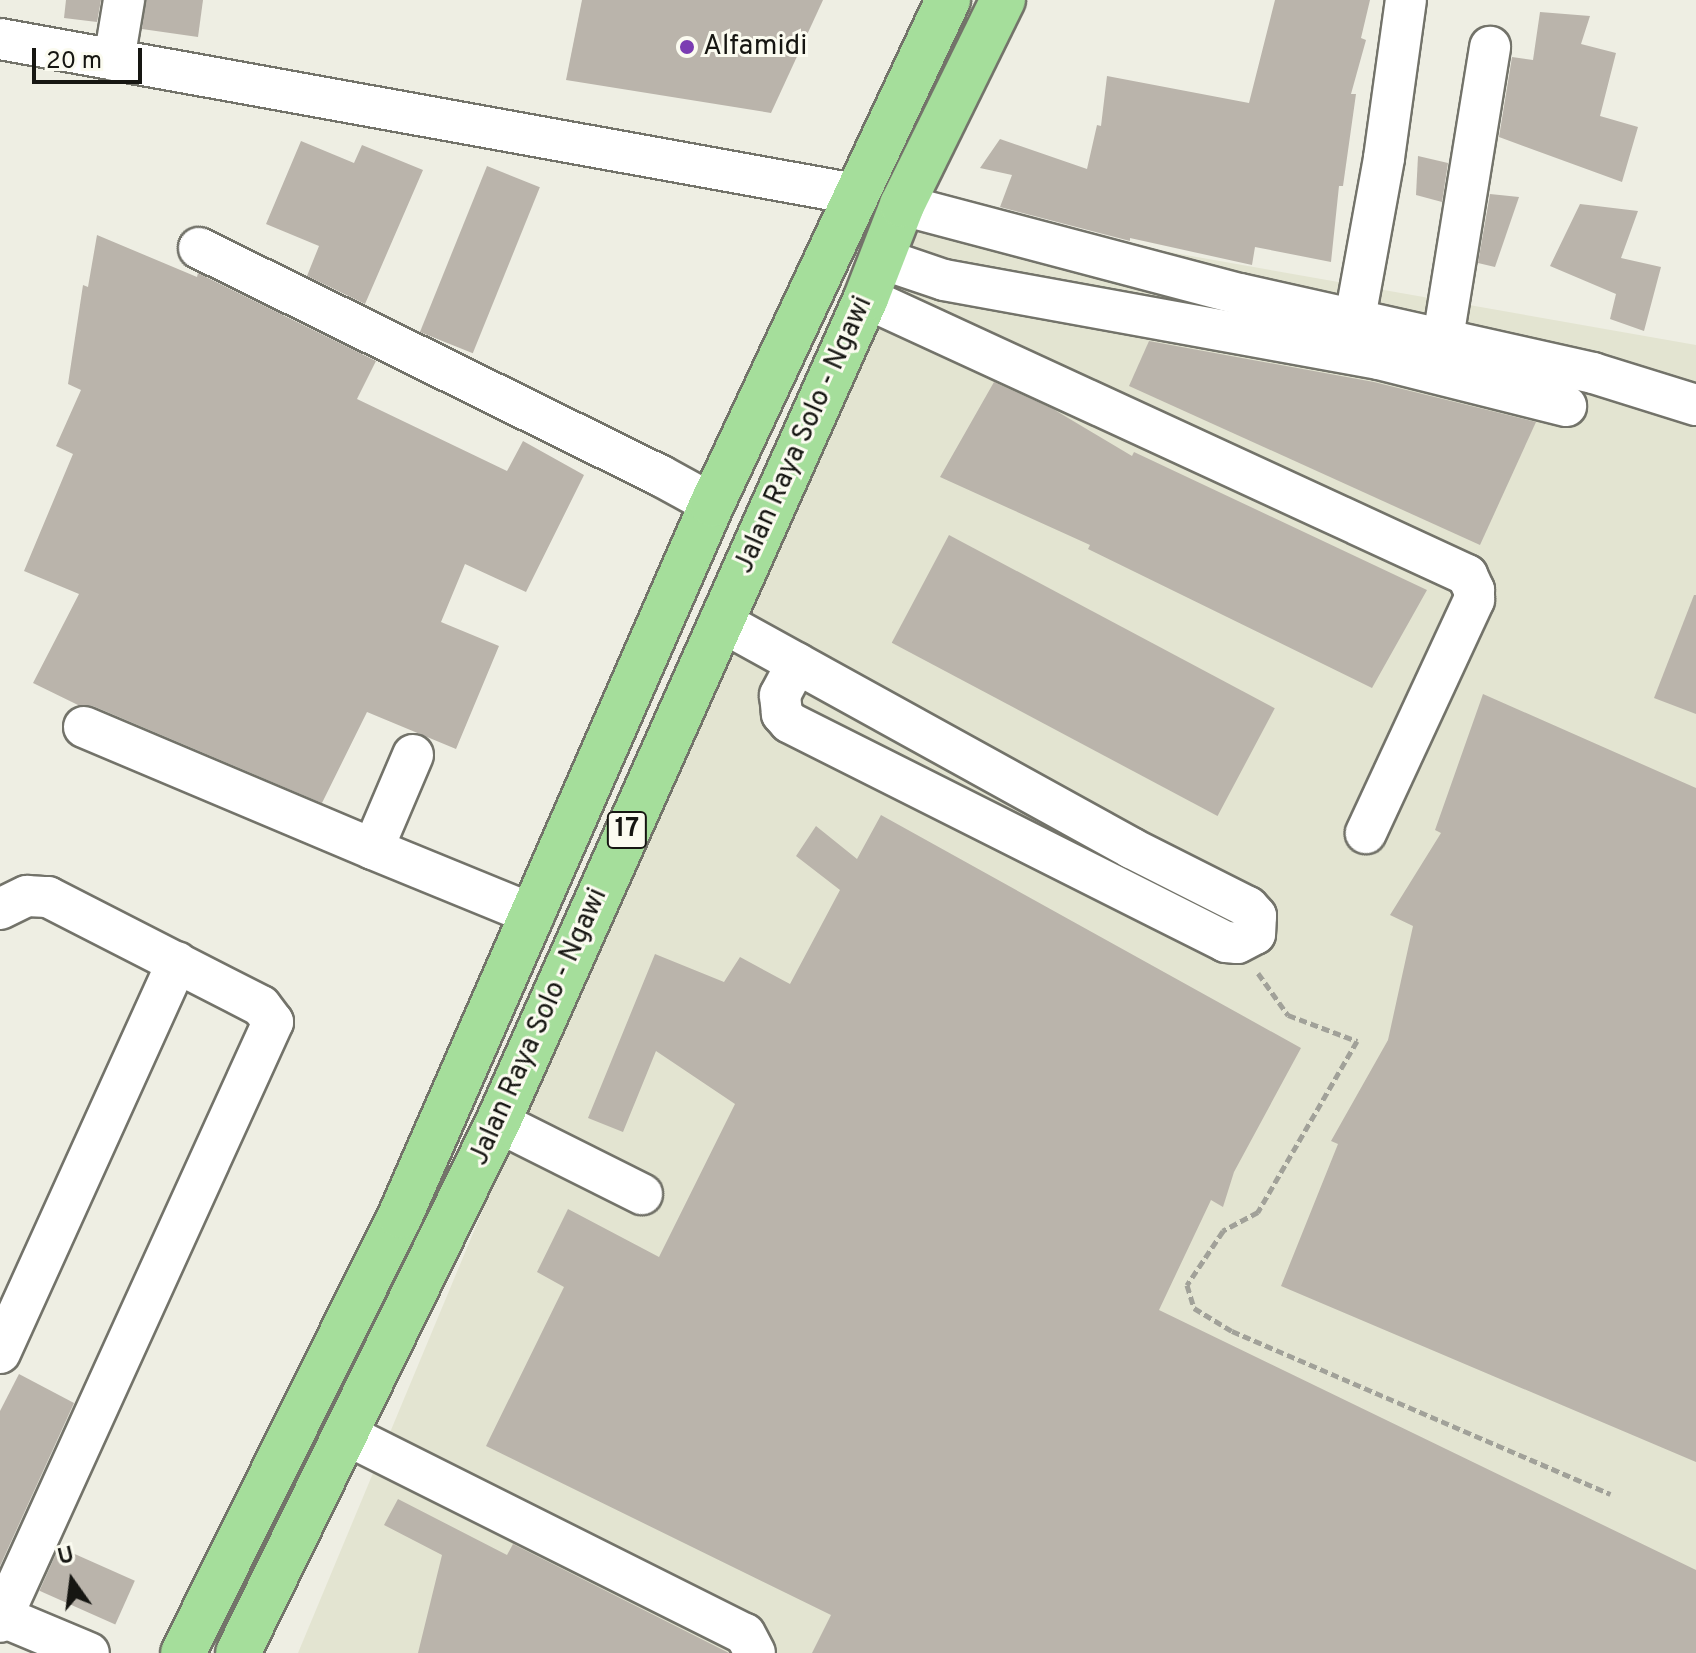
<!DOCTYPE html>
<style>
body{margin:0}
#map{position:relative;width:1696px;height:1653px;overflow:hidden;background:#eeeee3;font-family:Overpass,sans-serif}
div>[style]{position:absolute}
.built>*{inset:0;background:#e3e4d1}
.building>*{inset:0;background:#bab4ab;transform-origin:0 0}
.path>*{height:5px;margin-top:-2.5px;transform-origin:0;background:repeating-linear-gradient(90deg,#a1a199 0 8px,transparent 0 12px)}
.roads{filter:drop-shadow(2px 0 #73736a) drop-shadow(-2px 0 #73736a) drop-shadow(0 2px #73736a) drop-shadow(0 -2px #73736a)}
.minor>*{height:40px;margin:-20px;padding:0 20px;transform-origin:20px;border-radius:20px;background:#fff}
.highway>*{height:44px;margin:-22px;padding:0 22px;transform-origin:22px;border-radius:22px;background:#a5de9b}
.dots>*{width:22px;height:22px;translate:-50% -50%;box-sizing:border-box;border:4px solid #fbfbf0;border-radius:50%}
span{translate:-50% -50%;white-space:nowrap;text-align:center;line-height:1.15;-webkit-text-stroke:6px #fbfbf0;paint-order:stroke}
.shield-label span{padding:2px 6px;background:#fbfbf0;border:2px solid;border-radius:6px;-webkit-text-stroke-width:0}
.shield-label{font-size:26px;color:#161612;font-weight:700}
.poi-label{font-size:28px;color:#161612}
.left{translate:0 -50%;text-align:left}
.street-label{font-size:28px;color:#161612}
.north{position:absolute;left:32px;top:1541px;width:80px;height:80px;-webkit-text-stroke:6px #fbfbf0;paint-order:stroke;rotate:346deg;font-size:22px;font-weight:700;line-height:32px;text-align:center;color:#161612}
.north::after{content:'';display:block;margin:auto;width:28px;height:36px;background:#161612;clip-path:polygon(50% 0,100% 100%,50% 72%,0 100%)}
.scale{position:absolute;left:32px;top:48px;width:110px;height:36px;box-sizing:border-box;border:4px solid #161612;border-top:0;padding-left:10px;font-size:24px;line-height:28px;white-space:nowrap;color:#161612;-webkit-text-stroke:6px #fbfbf0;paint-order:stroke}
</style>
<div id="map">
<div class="built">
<div style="clip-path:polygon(902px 205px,1696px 345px,1696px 1653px,298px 1653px)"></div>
</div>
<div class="building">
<div style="clip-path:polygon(66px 0,101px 0,97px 22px,64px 18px)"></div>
<div style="clip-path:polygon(146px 0,203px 0,198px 37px,142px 29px)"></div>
<div style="clip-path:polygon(582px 0,823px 0,771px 113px,566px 80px)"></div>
<div style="clip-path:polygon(1275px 0,1370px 0,1361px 38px,1366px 40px,1351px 94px,1356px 94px,1343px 186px,1339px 186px,1331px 262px,1255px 247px,1252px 265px,1130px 238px,1130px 241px,1000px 207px,1012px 175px,980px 168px,1000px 139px,1087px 169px,1097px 125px,1101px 126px,1107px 76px,1249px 103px)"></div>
<div style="clip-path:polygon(1540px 12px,1590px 16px,1581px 44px,1616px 53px,1600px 116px,1638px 127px,1622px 182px,1499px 137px,1512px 57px,1533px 60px)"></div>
<div style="clip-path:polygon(301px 141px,354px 163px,362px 145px,423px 170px,365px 304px,307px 276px,319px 246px,266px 224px)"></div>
<div style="clip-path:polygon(1418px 156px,1448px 163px,1442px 202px,1416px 195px)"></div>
<div style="left:487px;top:166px;width:57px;height:179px;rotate:22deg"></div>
<div style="clip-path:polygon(1490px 194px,1519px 197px,1495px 267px,1478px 263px)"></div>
<div style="clip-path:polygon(1580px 204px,1638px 211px,1621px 258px,1661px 267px,1644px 331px,1610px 319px,1616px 294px,1550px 266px)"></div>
<div style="clip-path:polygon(97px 235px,197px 277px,198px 273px,376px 361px,357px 399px,507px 471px,523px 441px,584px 475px,526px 592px,465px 564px,441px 622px,499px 646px,456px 749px,367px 712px,322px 803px,93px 706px,78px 705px,33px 683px,79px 594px,24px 571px,73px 454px,56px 446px,81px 390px,68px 384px,83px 285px,88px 287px)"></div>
<div style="clip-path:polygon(1149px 341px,1374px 382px,1536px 422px,1480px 545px,1129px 386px)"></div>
<div style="clip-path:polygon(994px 382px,1053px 409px,1132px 456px,1134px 452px,1427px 590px,1372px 688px,1088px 549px,1090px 545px,940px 477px)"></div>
<div style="left:949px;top:535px;width:369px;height:122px;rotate:28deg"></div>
<div style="clip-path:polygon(1694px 595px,1696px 595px,1696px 714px,1654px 698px)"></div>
<div style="clip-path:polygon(1483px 694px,1696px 788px,1696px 1462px,1281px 1286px,1338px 1144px,1331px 1141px,1388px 1040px,1413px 926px,1390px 915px,1441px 833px,1435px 830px)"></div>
<div style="clip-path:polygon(881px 815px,1301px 1048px,1234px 1172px,1223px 1207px,1211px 1200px,1159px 1310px,1696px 1570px,1696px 1653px,812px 1653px,831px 1615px,486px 1446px,564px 1287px,537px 1272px,568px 1209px,659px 1257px,735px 1104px,656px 1051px,623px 1132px,588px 1118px,655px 954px,724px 982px,740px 957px,790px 984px,840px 890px,796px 856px,816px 826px,857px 859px)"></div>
<div style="clip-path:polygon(19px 1374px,74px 1403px,0 1566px,0 1411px)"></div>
<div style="clip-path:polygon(398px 1499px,507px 1555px,513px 1544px,729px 1653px,418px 1653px,442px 1555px,384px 1525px)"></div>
<div style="left:59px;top:1547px;width:83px;height:48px;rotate:24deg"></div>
</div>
<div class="path">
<div style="left:1258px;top:973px;width:52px;rotate:54.5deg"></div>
<div style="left:1288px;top:1015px;width:74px;rotate:20.6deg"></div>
<div style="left:1357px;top:1041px;width:198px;rotate:120.1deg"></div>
<div style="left:1258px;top:1212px;width:40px;rotate:152deg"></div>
<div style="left:1223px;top:1231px;width:65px;rotate:123.7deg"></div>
<div style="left:1187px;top:1285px;width:24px;rotate:73deg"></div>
<div style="left:1194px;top:1308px;width:44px;rotate:31.2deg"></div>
<div style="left:1232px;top:1331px;width:412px;rotate:23.3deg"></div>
</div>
<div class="roads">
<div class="minor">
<div style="left:0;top:39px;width:869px;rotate:10.28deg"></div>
<div style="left:114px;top:60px;width:61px;rotate:-80.5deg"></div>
<div style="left:902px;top:205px;width:350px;rotate:14.8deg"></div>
<div style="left:1240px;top:294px;width:362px;rotate:12.6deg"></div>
<div style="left:1593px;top:373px;width:108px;rotate:17.3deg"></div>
<div style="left:199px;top:248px;width:515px;rotate:26.27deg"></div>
<div style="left:661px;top:476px;width:58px;rotate:28.8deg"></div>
<div style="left:882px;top:259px;width:65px;rotate:18.7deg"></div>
<div style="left:944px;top:280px;width:442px;rotate:10.3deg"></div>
<div style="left:1379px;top:359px;width:193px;rotate:14.1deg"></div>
<div style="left:866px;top:298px;width:662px;rotate:24.74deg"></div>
<div style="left:1467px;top:575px;width:17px;rotate:65deg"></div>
<div style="left:1474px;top:590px;width:10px;rotate:90deg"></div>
<div style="left:1474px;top:600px;width:257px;rotate:114.9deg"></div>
<div style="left:1355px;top:318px;width:163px;rotate:-79.7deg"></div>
<div style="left:1384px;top:158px;width:160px;rotate:-82.1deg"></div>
<div style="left:1443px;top:338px;width:295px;rotate:-80.8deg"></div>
<div style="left:720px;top:621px;width:470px;rotate:28.9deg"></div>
<div style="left:1131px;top:848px;width:131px;rotate:26.8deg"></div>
<div style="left:1248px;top:907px;width:12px;rotate:48deg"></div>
<div style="left:1256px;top:916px;width:18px;rotate:93deg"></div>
<div style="left:1255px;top:934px;width:20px;rotate:153deg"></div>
<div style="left:1237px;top:943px;width:11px;rotate:-175deg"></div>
<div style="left:1226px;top:942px;width:489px;rotate:-153.3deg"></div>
<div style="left:789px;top:722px;width:11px;rotate:-131deg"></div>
<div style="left:782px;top:714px;width:19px;rotate:-96deg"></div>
<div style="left:780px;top:695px;width:36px;rotate:-62deg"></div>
<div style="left:84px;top:727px;width:314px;rotate:22.9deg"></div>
<div style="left:413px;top:755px;width:102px;rotate:113.1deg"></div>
<div style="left:373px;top:849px;width:174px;rotate:22.3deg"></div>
<div style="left:0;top:909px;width:30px;rotate:-26deg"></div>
<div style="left:27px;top:896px;width:21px;rotate:3deg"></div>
<div style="left:48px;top:897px;width:239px;rotate:27.1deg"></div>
<div style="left:261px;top:1006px;width:20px;rotate:53deg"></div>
<div style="left:273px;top:1022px;width:659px;rotate:114.47deg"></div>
<div style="left:498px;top:1122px;width:161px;rotate:26.6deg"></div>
<div style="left:0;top:1353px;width:429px;rotate:-65.6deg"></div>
<div style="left:345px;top:1434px;width:447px;rotate:26.6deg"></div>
<div style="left:745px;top:1634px;width:21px;rotate:62deg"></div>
<div style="left:3px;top:1617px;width:93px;rotate:22.7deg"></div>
</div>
<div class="highway">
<div style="left:183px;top:1653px;width:488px;rotate:-63.6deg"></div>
<div style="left:400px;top:1216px;width:777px;rotate:-66.34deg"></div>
<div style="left:712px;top:504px;width:557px;rotate:-64.91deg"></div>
<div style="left:238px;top:1653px;width:591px;rotate:-63.91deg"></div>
<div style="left:498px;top:1122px;width:902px;rotate:-65.93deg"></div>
<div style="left:866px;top:298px;width:100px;rotate:-68.8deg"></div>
<div style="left:902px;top:205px;width:229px;rotate:-63.8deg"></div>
</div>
</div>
<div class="dots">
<div style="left:687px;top:47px;background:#7b3db2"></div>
</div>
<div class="shield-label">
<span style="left:627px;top:830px">17</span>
</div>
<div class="poi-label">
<span class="left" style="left:703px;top:47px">Alfamidi</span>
</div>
<div class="street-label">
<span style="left:804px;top:435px;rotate:-66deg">Jalan Raya Solo - Ngawi</span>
<span style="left:539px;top:1027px;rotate:-66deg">Jalan Raya Solo - Ngawi</span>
</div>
<div class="north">U</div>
<div class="scale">20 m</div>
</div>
